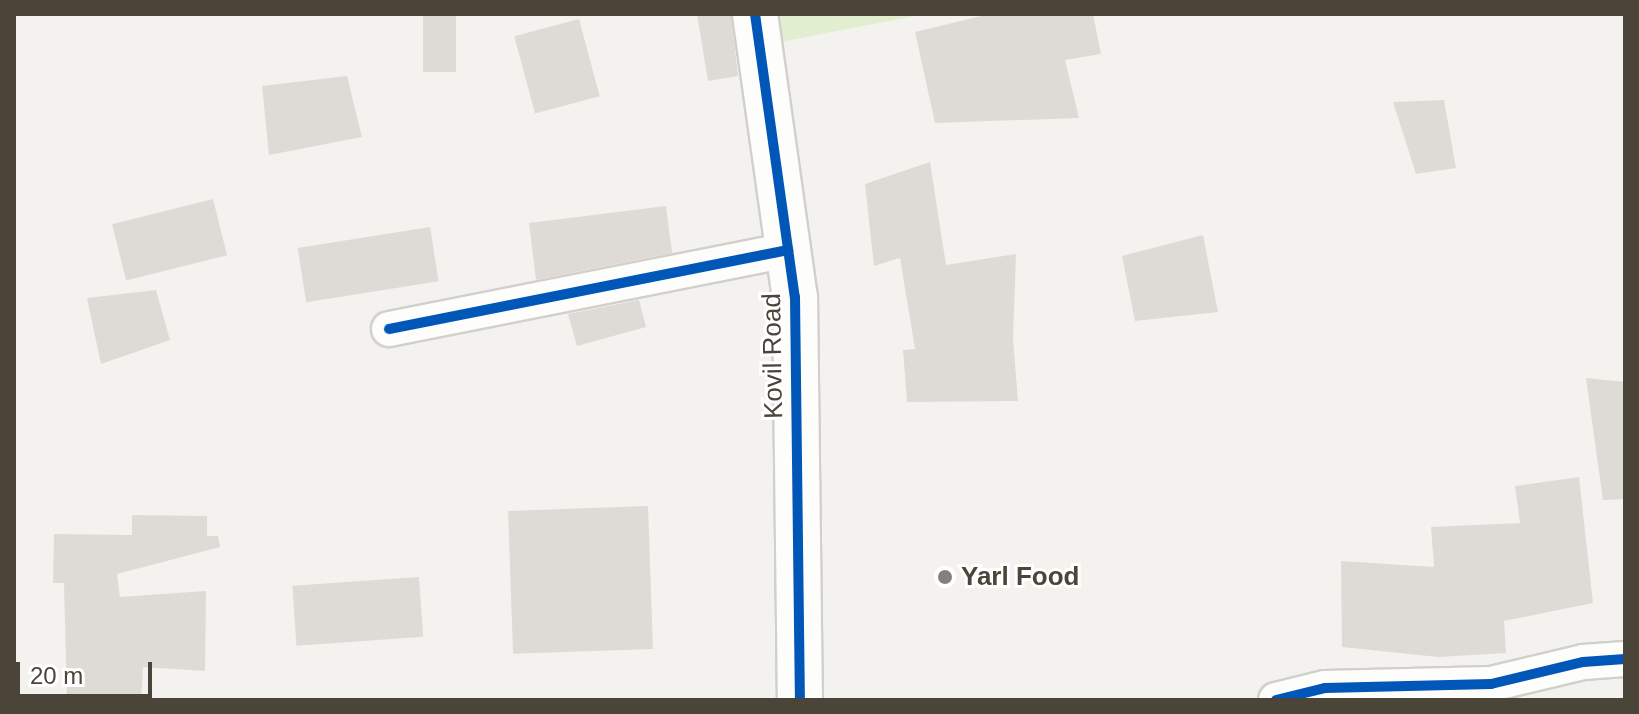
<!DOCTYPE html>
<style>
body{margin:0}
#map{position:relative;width:1639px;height:714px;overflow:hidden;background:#f4f2ee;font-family:Arial,sans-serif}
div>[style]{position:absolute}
.green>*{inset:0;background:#e1eecf}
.building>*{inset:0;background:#dedbd6;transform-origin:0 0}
.roads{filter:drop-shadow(2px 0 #d2d0cb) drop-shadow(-2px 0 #d2d0cb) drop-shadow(0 2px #d2d0cb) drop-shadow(0 -2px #d2d0cb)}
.minor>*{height:34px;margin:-17px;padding:0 17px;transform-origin:17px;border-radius:17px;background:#fdfdfc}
.tertiary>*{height:44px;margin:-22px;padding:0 22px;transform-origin:22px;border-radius:22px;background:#fdfdfc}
.cycleway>*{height:10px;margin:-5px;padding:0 5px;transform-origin:5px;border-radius:5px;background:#0057b8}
.dots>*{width:22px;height:22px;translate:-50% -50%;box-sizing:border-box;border:4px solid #fff;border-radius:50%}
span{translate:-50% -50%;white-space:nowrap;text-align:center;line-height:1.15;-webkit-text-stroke:6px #fff;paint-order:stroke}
.street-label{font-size:26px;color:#4b4439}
.poi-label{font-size:26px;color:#4b4439;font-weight:700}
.left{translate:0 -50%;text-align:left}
.frame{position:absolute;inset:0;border:16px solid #4b4439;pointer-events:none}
.scale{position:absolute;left:16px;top:662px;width:136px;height:36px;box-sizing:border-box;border:4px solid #4b4439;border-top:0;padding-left:10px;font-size:24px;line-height:28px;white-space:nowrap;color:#4b4439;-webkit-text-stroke:6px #fff;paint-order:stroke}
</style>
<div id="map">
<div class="green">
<div style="clip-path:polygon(755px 14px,925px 14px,760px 46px)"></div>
</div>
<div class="building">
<div style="left:423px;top:14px;width:33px;height:58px"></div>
<div style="clip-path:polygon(697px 14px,731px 14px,738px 76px,708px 81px)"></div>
<div style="clip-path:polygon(990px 14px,1093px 14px,1101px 54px,1065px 60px,1079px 118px,935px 123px,915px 32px)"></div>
<div style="left:579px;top:19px;width:80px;height:67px;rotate:75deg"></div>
<div style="clip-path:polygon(347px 76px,362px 137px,269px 155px,262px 86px)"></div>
<div style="clip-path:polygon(1444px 100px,1456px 168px,1416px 174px,1393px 102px)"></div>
<div style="clip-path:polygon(930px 162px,946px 265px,1016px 254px,1013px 339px,1018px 401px,907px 402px,903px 350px,915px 349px,900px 258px,874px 266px,865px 184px)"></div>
<div style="left:213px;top:199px;width:58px;height:104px;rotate:76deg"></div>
<div style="clip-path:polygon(666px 206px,672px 253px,536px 280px,529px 223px)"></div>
<div style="left:430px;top:227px;width:55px;height:134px;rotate:81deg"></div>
<div style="clip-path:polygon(1203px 235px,1218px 312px,1135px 321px,1122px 256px)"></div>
<div style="clip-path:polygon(156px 290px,170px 340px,101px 364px,87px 298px)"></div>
<div style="clip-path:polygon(639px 300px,646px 327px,577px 346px,568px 314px)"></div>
<div style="clip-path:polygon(1586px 378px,1625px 382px,1625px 499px,1603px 500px)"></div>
<div style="clip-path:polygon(1579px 477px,1593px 603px,1504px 621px,1506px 653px,1438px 657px,1342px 647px,1341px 561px,1434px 567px,1431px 527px,1520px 523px,1515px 486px)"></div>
<div style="left:648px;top:506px;width:143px;height:140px;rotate:88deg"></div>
<div style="clip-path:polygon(132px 515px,207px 516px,207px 536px,218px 536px,220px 547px,117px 574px,120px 597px,206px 591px,205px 671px,143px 667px,141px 700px,67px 700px,64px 583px,53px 583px,54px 534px,132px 535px)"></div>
<div style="left:419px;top:577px;width:60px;height:127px;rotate:86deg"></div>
</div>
<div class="roads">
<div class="minor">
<div style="left:389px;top:329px;width:407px;rotate:-11.2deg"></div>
<div style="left:1276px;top:700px;width:50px;rotate:-13.8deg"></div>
<div style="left:1325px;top:688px;width:166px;rotate:-1.4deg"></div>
<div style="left:1491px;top:684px;width:95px;rotate:-13.4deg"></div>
<div style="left:1583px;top:662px;width:42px;rotate:-4.1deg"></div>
</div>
<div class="tertiary">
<div style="left:755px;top:14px;width:286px;rotate:82deg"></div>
<div style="left:795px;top:297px;width:403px;rotate:89.3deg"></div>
</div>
</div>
<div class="cycleway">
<div style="left:755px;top:14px;width:286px;rotate:82deg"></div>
<div style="left:795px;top:297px;width:403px;rotate:89.3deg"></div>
<div style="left:389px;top:329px;width:407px;rotate:-11.2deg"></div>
<div style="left:1276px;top:700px;width:50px;rotate:-13.8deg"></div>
<div style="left:1325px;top:688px;width:166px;rotate:-1.4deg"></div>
<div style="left:1491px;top:684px;width:95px;rotate:-13.4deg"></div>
<div style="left:1583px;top:662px;width:42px;rotate:-4.1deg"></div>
</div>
<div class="dots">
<div style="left:945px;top:577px;background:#868178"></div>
</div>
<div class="street-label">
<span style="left:773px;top:356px;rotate:-91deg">Kovil Road</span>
</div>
<div class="poi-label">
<span class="left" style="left:961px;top:577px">Yarl Food</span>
</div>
<div class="frame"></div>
<div class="scale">20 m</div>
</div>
